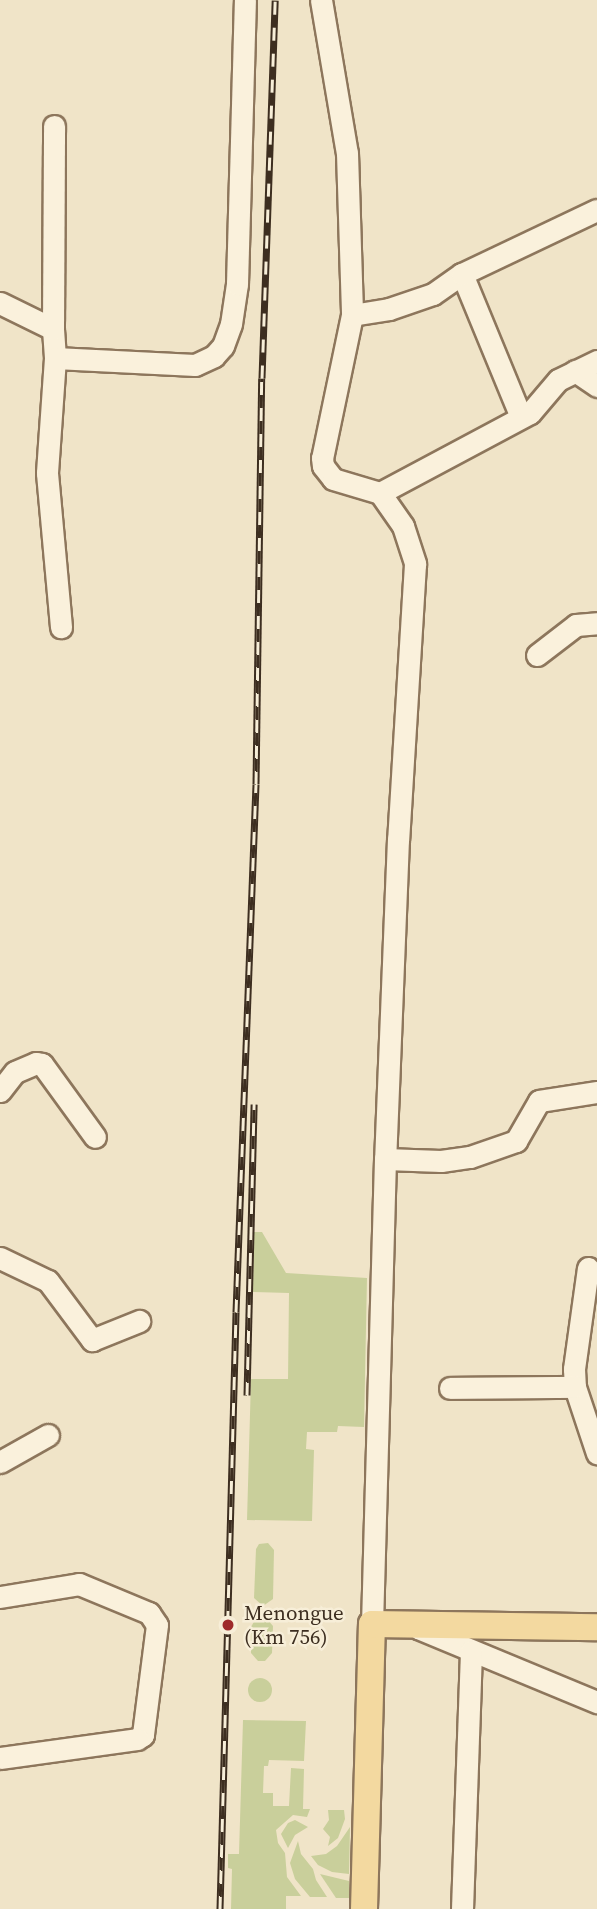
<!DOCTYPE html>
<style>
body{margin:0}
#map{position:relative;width:597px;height:1909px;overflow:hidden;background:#f0e4c8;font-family:"Source Serif 4",serif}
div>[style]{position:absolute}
.green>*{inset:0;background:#c9cf9b}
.round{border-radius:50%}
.roads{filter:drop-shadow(2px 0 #8d765c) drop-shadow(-2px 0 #8d765c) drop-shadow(0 2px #8d765c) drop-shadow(0 -2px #8d765c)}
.minor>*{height:21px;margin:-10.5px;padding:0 10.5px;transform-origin:10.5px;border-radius:10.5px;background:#faf1dc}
.major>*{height:26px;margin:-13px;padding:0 13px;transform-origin:13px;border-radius:13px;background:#f3d9a0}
.rail>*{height:7px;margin-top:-3.5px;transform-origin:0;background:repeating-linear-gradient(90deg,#f7eed8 0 13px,#3d2e20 0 26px);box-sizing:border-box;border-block:2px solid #3d2e20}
.dots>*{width:19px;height:19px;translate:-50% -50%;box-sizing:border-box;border:4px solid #f7eed8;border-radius:50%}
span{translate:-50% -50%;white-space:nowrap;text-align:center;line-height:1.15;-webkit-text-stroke:5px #f7eed8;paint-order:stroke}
.poi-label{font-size:21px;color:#3d2e20}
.left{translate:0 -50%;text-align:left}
</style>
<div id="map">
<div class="green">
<div style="clip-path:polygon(254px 1232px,262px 1232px,286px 1273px,367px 1278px,364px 1427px,338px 1426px,337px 1432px,307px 1432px,306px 1449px,314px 1450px,312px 1521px,247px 1520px,251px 1379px,288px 1379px,289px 1293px,253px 1292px)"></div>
<div style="clip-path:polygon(268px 1543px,274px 1550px,273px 1599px,263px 1606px,254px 1598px,256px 1549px,259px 1544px)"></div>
<div style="clip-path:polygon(256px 1618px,266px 1618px,273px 1626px,272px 1653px,265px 1661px,258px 1661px,251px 1653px,251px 1627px)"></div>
<div class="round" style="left:248px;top:1678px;width:24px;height:24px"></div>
<div style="clip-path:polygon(243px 1720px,306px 1721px,304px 1761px,269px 1760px,268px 1766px,264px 1766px,263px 1793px,273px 1793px,273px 1806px,289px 1806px,291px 1768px,304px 1769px,303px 1809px,310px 1809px,307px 1817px,293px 1815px,276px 1830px,278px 1843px,285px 1853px,287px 1877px,301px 1896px,286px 1896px,286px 1909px,231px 1909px,232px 1869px,228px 1868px,228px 1854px,239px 1854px)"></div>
<div style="clip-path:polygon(328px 1810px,344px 1810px,345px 1819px,338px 1838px,328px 1846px,330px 1837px,323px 1829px,329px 1820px)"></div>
<div style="clip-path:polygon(295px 1820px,308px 1827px,295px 1835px,288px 1848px,281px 1834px,288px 1823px)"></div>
<div style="clip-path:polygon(350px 1827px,349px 1874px,332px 1872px,318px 1865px,311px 1856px,326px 1854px,337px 1846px)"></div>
<div style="clip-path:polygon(298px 1841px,301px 1854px,313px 1869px,316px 1880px,327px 1897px,310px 1897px,295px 1879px,290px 1863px)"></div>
<div style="clip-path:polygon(320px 1874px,349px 1881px,349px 1898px,336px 1898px)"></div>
</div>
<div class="roads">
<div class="minor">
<div style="left:321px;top:0;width:155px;rotate:80.4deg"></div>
<div style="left:347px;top:153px;width:162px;rotate:88.2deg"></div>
<div style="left:352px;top:315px;width:146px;rotate:101.8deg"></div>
<div style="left:322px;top:458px;width:8px;rotate:83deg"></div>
<div style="left:323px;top:466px;width:16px;rotate:52deg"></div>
<div style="left:333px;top:479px;width:49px;rotate:16.6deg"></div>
<div style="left:380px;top:493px;width:40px;rotate:55.1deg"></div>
<div style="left:403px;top:526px;width:40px;rotate:72deg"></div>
<div style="left:415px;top:564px;width:276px;rotate:93.5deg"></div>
<div style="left:398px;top:839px;width:320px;rotate:92.3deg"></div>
<div style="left:385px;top:1159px;width:465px;rotate:91.6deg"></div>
<div style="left:462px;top:274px;width:152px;rotate:67.6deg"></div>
<div style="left:0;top:303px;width:59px;rotate:26.1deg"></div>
<div style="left:53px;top:329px;width:29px;rotate:86deg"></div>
<div style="left:55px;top:358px;width:115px;rotate:94deg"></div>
<div style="left:47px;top:473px;width:155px;rotate:84.8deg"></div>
<div style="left:352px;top:315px;width:37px;rotate:-9deg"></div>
<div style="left:389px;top:309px;width:46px;rotate:-18.8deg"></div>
<div style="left:433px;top:294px;width:35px;rotate:-35deg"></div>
<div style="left:462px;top:274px;width:149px;rotate:-25.4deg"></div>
<div style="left:53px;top:329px;width:203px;rotate:-89.7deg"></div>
<div style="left:55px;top:358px;width:140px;rotate:2.9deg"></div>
<div style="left:195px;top:365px;width:21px;rotate:-25deg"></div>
<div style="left:214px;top:356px;width:13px;rotate:-48deg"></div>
<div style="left:223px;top:346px;width:23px;rotate:-70deg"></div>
<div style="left:231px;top:324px;width:40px;rotate:-81.5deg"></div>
<div style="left:237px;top:284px;width:284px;rotate:-88.4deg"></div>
<div style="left:575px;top:371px;width:27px;rotate:34deg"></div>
<div style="left:380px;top:493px;width:170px;rotate:-28.1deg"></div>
<div style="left:530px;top:413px;width:43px;rotate:-49.7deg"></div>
<div style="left:558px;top:380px;width:43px;rotate:-26deg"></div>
<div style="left:537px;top:655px;width:49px;rotate:-37.6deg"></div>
<div style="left:576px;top:625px;width:21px;rotate:-5deg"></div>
<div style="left:0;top:1091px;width:24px;rotate:-52deg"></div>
<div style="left:15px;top:1072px;width:23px;rotate:-23deg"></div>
<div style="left:36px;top:1063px;width:6px;rotate:9deg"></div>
<div style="left:42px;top:1064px;width:90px;rotate:54deg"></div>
<div style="left:385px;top:1159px;width:56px;rotate:2deg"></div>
<div style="left:441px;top:1161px;width:29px;rotate:-8deg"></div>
<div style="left:470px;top:1157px;width:49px;rotate:-19.2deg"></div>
<div style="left:516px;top:1141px;width:46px;rotate:-60.1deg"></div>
<div style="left:539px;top:1101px;width:59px;rotate:-8.8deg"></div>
<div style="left:0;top:1258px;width:53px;rotate:25.6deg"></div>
<div style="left:48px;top:1281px;width:74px;rotate:53.3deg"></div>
<div style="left:92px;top:1340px;width:51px;rotate:-22deg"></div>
<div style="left:588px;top:1268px;width:102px;rotate:97.9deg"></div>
<div style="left:574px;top:1369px;width:18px;rotate:87deg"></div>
<div style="left:575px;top:1387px;width:70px;rotate:71.6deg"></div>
<div style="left:450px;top:1388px;width:125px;rotate:-0.5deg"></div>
<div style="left:0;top:1462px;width:55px;rotate:-29.4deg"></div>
<div style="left:0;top:1597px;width:80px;rotate:-9.3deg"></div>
<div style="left:79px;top:1584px;width:76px;rotate:22.5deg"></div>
<div style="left:149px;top:1613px;width:14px;rotate:56deg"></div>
<div style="left:157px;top:1625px;width:111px;rotate:97.3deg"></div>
<div style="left:143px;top:1735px;width:7px;rotate:146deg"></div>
<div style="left:137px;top:1739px;width:138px;rotate:172.1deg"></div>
<div style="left:418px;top:1628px;width:194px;rotate:22.5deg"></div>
<div style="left:462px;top:1909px;width:258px;rotate:-88deg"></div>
</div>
<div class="major">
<div style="left:364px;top:1909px;width:285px;rotate:-88.4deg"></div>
<div style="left:372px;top:1624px;width:225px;rotate:0.8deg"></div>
</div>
</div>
<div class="rail">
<div style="left:247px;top:1395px;width:291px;rotate:-88.6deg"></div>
<div style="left:220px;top:1909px;width:597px;rotate:-88.46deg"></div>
<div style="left:236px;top:1312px;width:528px;rotate:-87.83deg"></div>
<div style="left:256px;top:784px;width:406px;rotate:-89.2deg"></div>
<div style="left:262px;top:378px;width:378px;rotate:-88deg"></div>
</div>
<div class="dots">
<div style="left:228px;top:1625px;background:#9e2a2b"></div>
</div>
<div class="poi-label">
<span class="left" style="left:244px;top:1625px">Menongue<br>(Km 756)</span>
</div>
</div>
